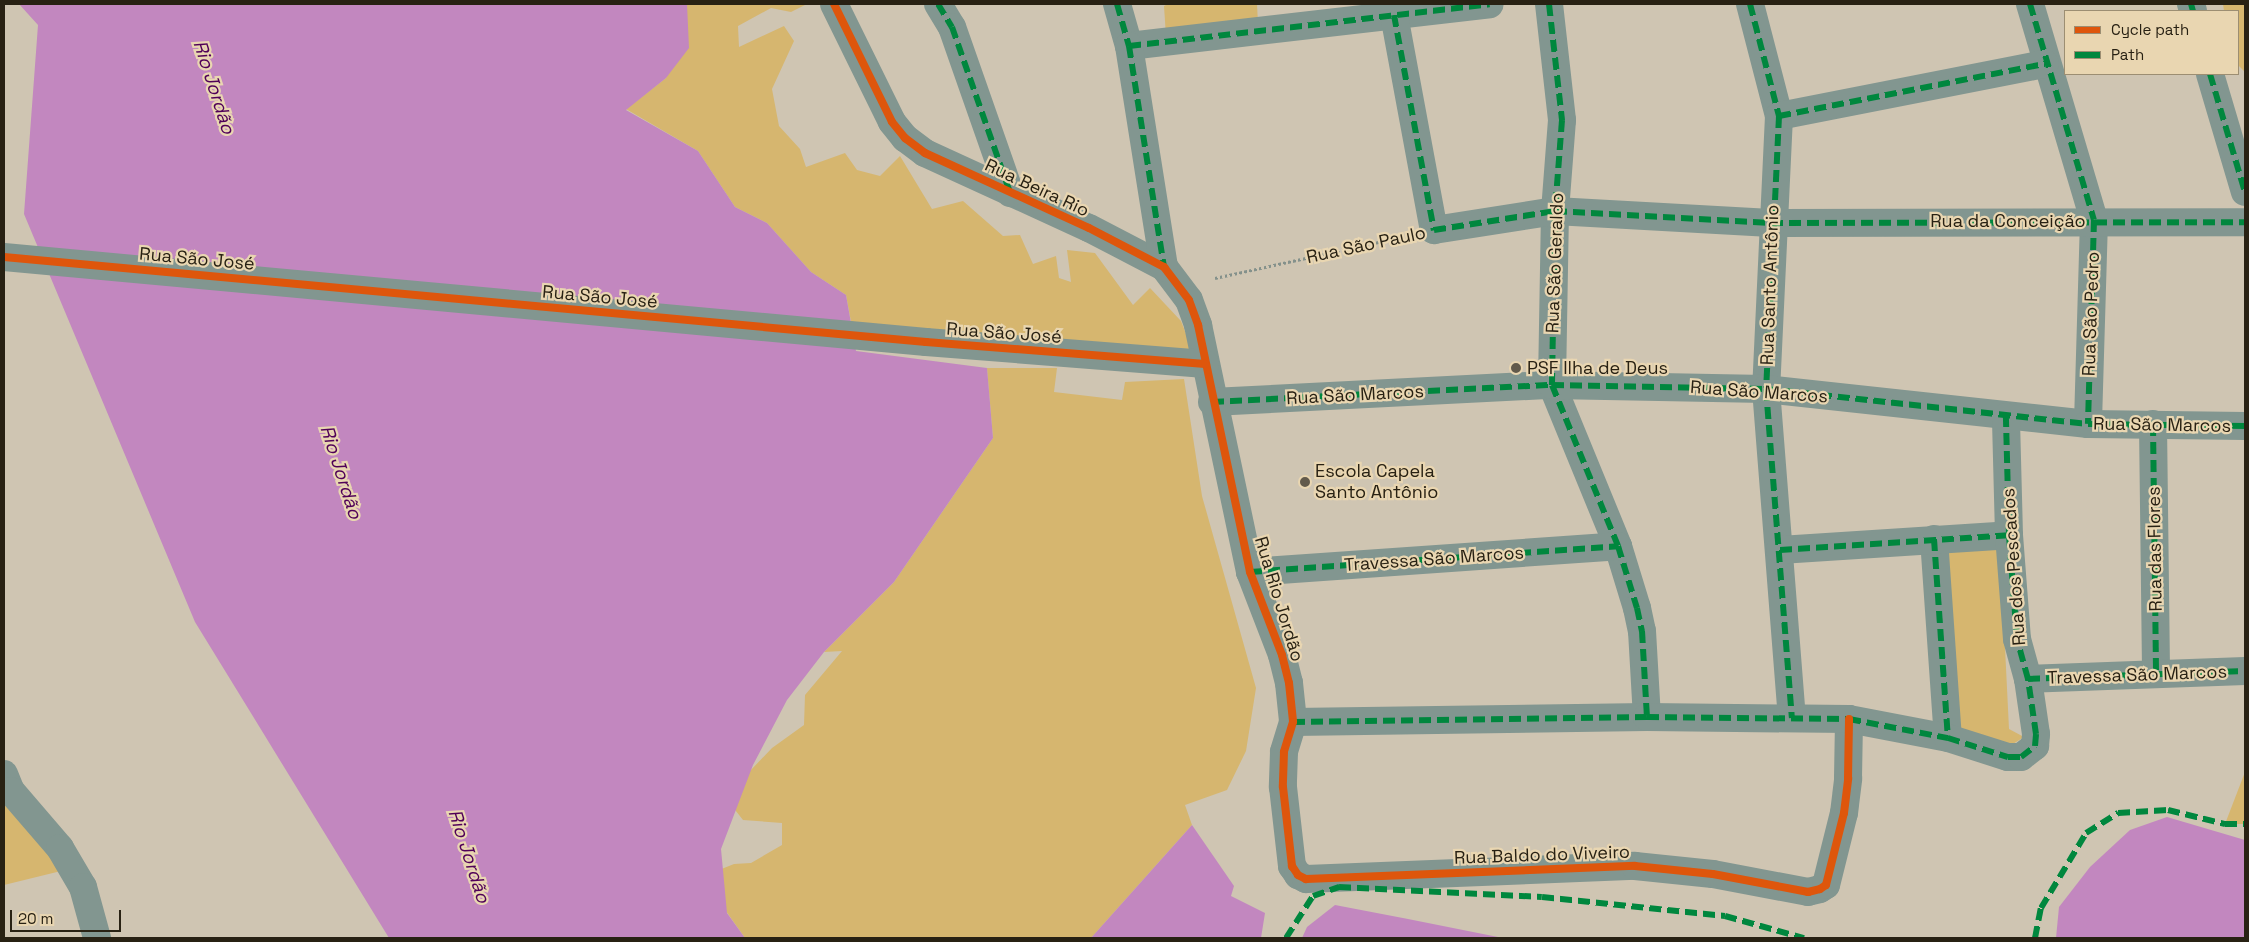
<!DOCTYPE html>
<meta charset="utf-8">
<style>
body{margin:0}
#map{position:relative;width:2249px;height:942px;overflow:hidden;background:#cfc5b2;font-family:"Space Grotesk",sans-serif}
div>[style]{position:absolute}
.green>*{inset:0;background:#d6b66f}
.water>*{inset:0;background:#c287bf}
.path>*{height:3px;margin-top:-1.5px;transform-origin:0;background:repeating-linear-gradient(90deg,#84918b 0 2.5px,transparent 0 5px)}
.minor>*{height:28px;margin:-14px;padding:0 14px;transform-origin:14px;border-radius:14px;background:#829690}
.quiet>*{height:6px;margin-top:-3px;transform-origin:0;background:repeating-linear-gradient(90deg,#00873e 0 12px,transparent 0 18px)}
.cycleway>*{height:8px;margin:-4px;padding:0 4px;transform-origin:4px;border-radius:4px;background:#de560c}
.dots>*{width:14px;height:14px;translate:-50% -50%;box-sizing:border-box;border:2px solid #e9d6b1;border-radius:50%}
span{translate:-50% -50%;white-space:nowrap;text-align:center;line-height:1.15;-webkit-text-stroke:4.5px #e9d6b1;paint-order:stroke}
.street-label{font-size:18px;color:#282113}
.poi-label{font-size:18px;color:#282113}
.left{translate:0 -50%;text-align:left}
.water-label{font-size:19px;color:#500058;font-style:italic}
.frame{position:absolute;inset:0;border:5px solid #282113;pointer-events:none}
.legend{position:absolute;left:2064px;top:10px;width:175px;height:65px;box-sizing:border-box;background:#e9d6b1;border:1px solid #9c8e72;margin:0;padding:6px 9px;list-style:none;font-size:15px;color:#282113}
.legend li{display:flex;align-items:center;gap:10px;height:25px}
.legend b{width:25px;border:1px solid #9c8e72}
.scale{position:absolute;left:10px;top:910px;width:111px;height:22px;box-sizing:border-box;border:2px solid #282113;border-top:0;padding-left:6px;font-size:15px;line-height:18px;white-space:nowrap;color:#282113;-webkit-text-stroke:4px #e9d6b1;paint-order:stroke}
</style>
<div id="map">
<div class="green">
<div style="clip-path:polygon(687px 4px,807px 4px,791px 12px,771px 8px,738px 26px,739px 47px,784px 26px,794px 41px,772px 89px,779px 126px,800px 149px,806px 167px,845px 153px,857px 170px,880px 176px,900px 156px,932px 209px,963px 201px,1003px 236px,1020px 235px,1033px 264px,1056px 256px,1059px 278px,1071px 282px,1067px 250px,1095px 253px,1133px 305px,1150px 288px,1181px 321px,1195px 357px,852px 327px,846px 295px,811px 272px,767px 223px,735px 207px,698px 151px,626px 109px,666px 78px)"></div>
<div style="clip-path:polygon(1168px 4px,1257px 4px,1258px 24px,1166px 36px,1164px 6px)"></div>
<div style="clip-path:polygon(2223px 4px,2245px 4px,2245px 72px,2238px 65px,2238px 11px,2224px 11px)"></div>
<div style="clip-path:polygon(987px 368px,1057px 368px,1054px 392px,1122px 400px,1125px 382px,1184px 379px,1202px 496px,1256px 688px,1246px 751px,1227px 790px,1185px 805px,1192px 825px,1091px 938px,745px 938px,709px 887px,709px 874px,734px 864px,751px 863px,782px 845px,782px 823px,743px 820px,725px 797px,772px 748px,804px 725px,805px 695px,842px 651px,824px 652px,894px 582px,993px 438px)"></div>
<div style="clip-path:polygon(2006px 545px,2004px 627px,2009px 729px,2024px 737px,2005px 749px,1952px 735px,1940px 553px)"></div>
<div style="clip-path:polygon(2245px 772px,2245px 824px,2225px 824px)"></div>
<div style="clip-path:polygon(4px 799px,61px 871px,4px 885px)"></div>
</div>
<div class="water">
<div style="clip-path:polygon(19px 4px,687px 4px,689px 48px,666px 78px,626px 110px,698px 151px,735px 207px,767px 223px,811px 272px,846px 295px,856px 351px,987px 368px,993px 438px,894px 582px,824px 652px,787px 700px,753px 765px,721px 849px,727px 913px,745px 938px,389px 938px,195px 622px,24px 214px,38px 25px)"></div>
<div style="clip-path:polygon(2167px 817px,2245px 840px,2245px 938px,2056px 938px,2059px 907px,2090px 867px,2130px 830px)"></div>
<div style="clip-path:polygon(1192px 825px,1234px 886px,1231px 896px,1265px 913px,1261px 938px,1091px 938px)"></div>
<div style="clip-path:polygon(1335px 905px,1408px 919px,1503px 938px,1302px 938px,1307px 927px)"></div>
</div>
<div class="path">
<div style="left:1215px;top:278px;width:191px;rotate:-12.4deg"></div>
</div>
<div class="minor">
<div style="left:834px;top:4px;width:131px;rotate:63.8deg"></div>
<div style="left:892px;top:122px;width:21px;rotate:51deg"></div>
<div style="left:905px;top:138px;width:25px;rotate:37deg"></div>
<div style="left:925px;top:153px;width:180px;rotate:24.6deg"></div>
<div style="left:1089px;top:228px;width:85px;rotate:27.5deg"></div>
<div style="left:1164px;top:267px;width:41px;rotate:52.9deg"></div>
<div style="left:1189px;top:300px;width:27px;rotate:70deg"></div>
<div style="left:1198px;top:325px;width:252px;rotate:78.1deg"></div>
<div style="left:1250px;top:572px;width:89px;rotate:68.9deg"></div>
<div style="left:1282px;top:655px;width:29px;rotate:76deg"></div>
<div style="left:1289px;top:683px;width:39px;rotate:84deg"></div>
<div style="left:1293px;top:722px;width:31px;rotate:107deg"></div>
<div style="left:1284px;top:752px;width:35px;rotate:92deg"></div>
<div style="left:1283px;top:787px;width:80px;rotate:83.5deg"></div>
<div style="left:1292px;top:866px;width:11px;rotate:56deg"></div>
<div style="left:1298px;top:875px;width:9px;rotate:27deg"></div>
<div style="left:1306px;top:879px;width:329px;rotate:-2.3deg"></div>
<div style="left:1635px;top:866px;width:78px;rotate:5.9deg"></div>
<div style="left:1713px;top:874px;width:97px;rotate:10.7deg"></div>
<div style="left:1808px;top:892px;width:12px;rotate:-14deg"></div>
<div style="left:1820px;top:889px;width:7px;rotate:-34deg"></div>
<div style="left:1826px;top:885px;width:74px;rotate:-76deg"></div>
<div style="left:1844px;top:813px;width:35px;rotate:-83deg"></div>
<div style="left:1848px;top:778px;width:59px;rotate:-89deg"></div>
<div style="left:938px;top:4px;width:27px;rotate:59deg"></div>
<div style="left:952px;top:27px;width:176px;rotate:70.7deg"></div>
<div style="left:1117px;top:4px;width:44px;rotate:74.1deg"></div>
<div style="left:1129px;top:46px;width:363px;rotate:-6.6deg"></div>
<div style="left:1549px;top:4px;width:117px;rotate:83.6deg"></div>
<div style="left:1562px;top:120px;width:91px;rotate:94.4deg"></div>
<div style="left:1555px;top:211px;width:174px;rotate:91deg"></div>
<div style="left:1552px;top:385px;width:174px;rotate:67.7deg"></div>
<div style="left:1618px;top:546px;width:65px;rotate:73deg"></div>
<div style="left:1637px;top:608px;width:24px;rotate:78deg"></div>
<div style="left:1642px;top:631px;width:86px;rotate:86.7deg"></div>
<div style="left:1750px;top:4px;width:116px;rotate:75.5deg"></div>
<div style="left:1779px;top:116px;width:273px;rotate:92.7deg"></div>
<div style="left:1766px;top:389px;width:330px;rotate:85.5deg"></div>
<div style="left:2030px;top:4px;width:225px;rotate:73.5deg"></div>
<div style="left:2094px;top:220px;width:204px;rotate:91.7deg"></div>
<div style="left:2191px;top:4px;width:7px;rotate:74deg"></div>
<div style="left:1394px;top:15px;width:219px;rotate:79.5deg"></div>
<div style="left:1434px;top:230px;width:122px;rotate:-8.9deg"></div>
<div style="left:1555px;top:211px;width:216px;rotate:3.2deg"></div>
<div style="left:1771px;top:223px;width:474px;rotate:-0.1deg"></div>
<div style="left:1129px;top:46px;width:224px;rotate:81deg"></div>
<div style="left:2210px;top:74px;width:123px;rotate:73.5deg"></div>
<div style="left:1779px;top:116px;width:271px;rotate:-11.1deg"></div>
<div style="left:4px;top:257px;width:926px;rotate:5.27deg"></div>
<div style="left:926px;top:342px;width:280px;rotate:4.5deg"></div>
<div style="left:1212px;top:402px;width:340px;rotate:-2.9deg"></div>
<div style="left:1552px;top:385px;width:214px;rotate:1.1deg"></div>
<div style="left:1766px;top:389px;width:324px;rotate:6.2deg"></div>
<div style="left:2088px;top:424px;width:157px;rotate:0.7deg"></div>
<div style="left:2153px;top:424px;width:250px;rotate:89.3deg"></div>
<div style="left:1934px;top:539px;width:199px;rotate:86deg"></div>
<div style="left:1780px;top:550px;width:229px;rotate:-3.7deg"></div>
<div style="left:1250px;top:572px;width:369px;rotate:-4deg"></div>
<div style="left:2028px;top:679px;width:217px;rotate:-2.1deg"></div>
<div style="left:1293px;top:722px;width:354px;rotate:-0.8deg"></div>
<div style="left:1647px;top:717px;width:202px;rotate:0.6deg"></div>
<div style="left:1849px;top:719px;width:101px;rotate:10.9deg"></div>
<div style="left:1948px;top:738px;width:63px;rotate:17.6deg"></div>
<div style="left:2008px;top:757px;width:13px"></div>
<div style="left:2021px;top:757px;width:18px;rotate:-38deg"></div>
<div style="left:2035px;top:746px;width:12px;rotate:-85deg"></div>
<div style="left:2036px;top:734px;width:56px;rotate:-98.3deg"></div>
<div style="left:2028px;top:679px;width:41px;rotate:-105.4deg"></div>
<div style="left:2017px;top:639px;width:104px;rotate:-94.4deg"></div>
<div style="left:2009px;top:535px;width:118px;rotate:-91.5deg"></div>
<div style="left:4px;top:774px;width:18px;rotate:68deg"></div>
<div style="left:11px;top:791px;width:75px;rotate:49.3deg"></div>
<div style="left:60px;top:848px;width:45px;rotate:59.5deg"></div>
<div style="left:83px;top:887px;width:53px;rotate:74.6deg"></div>
</div>
<div class="quiet">
<div style="left:938px;top:4px;width:27px;rotate:59deg"></div>
<div style="left:952px;top:27px;width:176px;rotate:70.7deg"></div>
<div style="left:1117px;top:4px;width:44px;rotate:74.1deg"></div>
<div style="left:1129px;top:46px;width:363px;rotate:-6.6deg"></div>
<div style="left:1549px;top:4px;width:117px;rotate:83.6deg"></div>
<div style="left:1562px;top:120px;width:91px;rotate:94.4deg"></div>
<div style="left:1555px;top:211px;width:174px;rotate:91deg"></div>
<div style="left:1552px;top:385px;width:174px;rotate:67.7deg"></div>
<div style="left:1618px;top:546px;width:65px;rotate:73deg"></div>
<div style="left:1637px;top:608px;width:24px;rotate:78deg"></div>
<div style="left:1642px;top:631px;width:86px;rotate:86.7deg"></div>
<div style="left:1750px;top:4px;width:116px;rotate:75.5deg"></div>
<div style="left:1779px;top:116px;width:273px;rotate:92.7deg"></div>
<div style="left:1766px;top:389px;width:330px;rotate:85.5deg"></div>
<div style="left:2030px;top:4px;width:225px;rotate:73.5deg"></div>
<div style="left:2094px;top:220px;width:204px;rotate:91.7deg"></div>
<div style="left:2191px;top:4px;width:7px;rotate:74deg"></div>
<div style="left:1394px;top:15px;width:219px;rotate:79.5deg"></div>
<div style="left:1434px;top:230px;width:122px;rotate:-8.9deg"></div>
<div style="left:1555px;top:211px;width:216px;rotate:3.2deg"></div>
<div style="left:1771px;top:223px;width:474px;rotate:-0.1deg"></div>
<div style="left:1129px;top:46px;width:224px;rotate:81deg"></div>
<div style="left:2210px;top:74px;width:123px;rotate:73.5deg"></div>
<div style="left:1779px;top:116px;width:271px;rotate:-11.1deg"></div>
<div style="left:1212px;top:402px;width:340px;rotate:-2.9deg"></div>
<div style="left:1552px;top:385px;width:214px;rotate:1.1deg"></div>
<div style="left:1766px;top:389px;width:324px;rotate:6.2deg"></div>
<div style="left:2088px;top:424px;width:157px;rotate:0.7deg"></div>
<div style="left:2153px;top:424px;width:250px;rotate:89.3deg"></div>
<div style="left:1934px;top:539px;width:199px;rotate:86deg"></div>
<div style="left:1780px;top:550px;width:229px;rotate:-3.7deg"></div>
<div style="left:1250px;top:572px;width:369px;rotate:-4deg"></div>
<div style="left:2028px;top:679px;width:217px;rotate:-2.1deg"></div>
<div style="left:1293px;top:722px;width:354px;rotate:-0.8deg"></div>
<div style="left:1647px;top:717px;width:202px;rotate:0.6deg"></div>
<div style="left:1849px;top:719px;width:101px;rotate:10.9deg"></div>
<div style="left:1948px;top:738px;width:63px;rotate:17.6deg"></div>
<div style="left:2008px;top:757px;width:13px"></div>
<div style="left:2021px;top:757px;width:18px;rotate:-38deg"></div>
<div style="left:2035px;top:746px;width:12px;rotate:-85deg"></div>
<div style="left:2036px;top:734px;width:56px;rotate:-98.3deg"></div>
<div style="left:2028px;top:679px;width:41px;rotate:-105.4deg"></div>
<div style="left:2017px;top:639px;width:104px;rotate:-94.4deg"></div>
<div style="left:2009px;top:535px;width:118px;rotate:-91.5deg"></div>
<div style="left:1286px;top:938px;width:50px;rotate:-57.3deg"></div>
<div style="left:1313px;top:896px;width:28px;rotate:-19deg"></div>
<div style="left:1339px;top:887px;width:203px;rotate:2.8deg"></div>
<div style="left:1542px;top:897px;width:184px;rotate:5.9deg"></div>
<div style="left:1725px;top:916px;width:82px;rotate:15.6deg"></div>
<div style="left:2035px;top:938px;width:31px;rotate:-79deg"></div>
<div style="left:2041px;top:908px;width:87px;rotate:-59deg"></div>
<div style="left:2086px;top:833px;width:38px;rotate:-32deg"></div>
<div style="left:2118px;top:813px;width:50px;rotate:-3.4deg"></div>
<div style="left:2168px;top:810px;width:59px;rotate:13.8deg"></div>
<div style="left:2225px;top:824px;width:20px"></div>
</div>
<div class="cycleway">
<div style="left:834px;top:4px;width:131px;rotate:63.8deg"></div>
<div style="left:892px;top:122px;width:21px;rotate:51deg"></div>
<div style="left:905px;top:138px;width:25px;rotate:37deg"></div>
<div style="left:925px;top:153px;width:180px;rotate:24.6deg"></div>
<div style="left:1089px;top:228px;width:85px;rotate:27.5deg"></div>
<div style="left:1164px;top:267px;width:41px;rotate:52.9deg"></div>
<div style="left:1189px;top:300px;width:27px;rotate:70deg"></div>
<div style="left:1198px;top:325px;width:252px;rotate:78.1deg"></div>
<div style="left:1250px;top:572px;width:89px;rotate:68.9deg"></div>
<div style="left:1282px;top:655px;width:29px;rotate:76deg"></div>
<div style="left:1289px;top:683px;width:39px;rotate:84deg"></div>
<div style="left:1293px;top:722px;width:31px;rotate:107deg"></div>
<div style="left:1284px;top:752px;width:35px;rotate:92deg"></div>
<div style="left:1283px;top:787px;width:80px;rotate:83.5deg"></div>
<div style="left:1292px;top:866px;width:11px;rotate:56deg"></div>
<div style="left:1298px;top:875px;width:9px;rotate:27deg"></div>
<div style="left:1306px;top:879px;width:329px;rotate:-2.3deg"></div>
<div style="left:1635px;top:866px;width:78px;rotate:5.9deg"></div>
<div style="left:1713px;top:874px;width:97px;rotate:10.7deg"></div>
<div style="left:1808px;top:892px;width:12px;rotate:-14deg"></div>
<div style="left:1820px;top:889px;width:7px;rotate:-34deg"></div>
<div style="left:1826px;top:885px;width:74px;rotate:-76deg"></div>
<div style="left:1844px;top:813px;width:35px;rotate:-83deg"></div>
<div style="left:1848px;top:778px;width:59px;rotate:-89deg"></div>
<div style="left:4px;top:257px;width:926px;rotate:5.27deg"></div>
<div style="left:926px;top:342px;width:280px;rotate:4.5deg"></div>
</div>
<div class="dots">
<div style="left:1516px;top:368px;background:#625a4b"></div>
<div style="left:1305px;top:482px;background:#625a4b"></div>
</div>
<div class="street-label">
<span style="left:1037px;top:188px;rotate:25deg">Rua Beira Rio</span>
<span style="left:2008px;top:221px">Rua da Conceição</span>
<span style="left:1366px;top:245px;rotate:-12deg">Rua São Paulo</span>
<span style="left:197px;top:259px;rotate:5deg">Rua São José</span>
<span style="left:1555px;top:263px;rotate:-88deg">Rua São Geraldo</span>
<span style="left:1770px;top:285px;rotate:-88deg">Rua Santo Antônio</span>
<span style="left:600px;top:297px;rotate:5deg">Rua São José</span>
<span style="left:2091px;top:314px;rotate:-88deg">Rua São Pedro</span>
<span style="left:1004px;top:333px;rotate:4deg">Rua São José</span>
<span style="left:1759px;top:392px;rotate:4deg">Rua São Marcos</span>
<span style="left:1355px;top:395px;rotate:-3deg">Rua São Marcos</span>
<span style="left:2162px;top:425px;rotate:1deg">Rua São Marcos</span>
<span style="left:2155px;top:549px;rotate:-91deg">Rua das Flores</span>
<span style="left:1434px;top:559px;rotate:-4deg">Travessa São Marcos</span>
<span style="left:2014px;top:567px;rotate:-94deg">Rua dos Pescados</span>
<span style="left:1279px;top:599px;rotate:73deg">Rua Rio Jordão</span>
<span style="left:2137px;top:675px;rotate:-2deg">Travessa São Marcos</span>
<span style="left:1542px;top:855px;rotate:-2deg">Rua Baldo do Viveiro</span>
</div>
<div class="poi-label">
<span class="left" style="left:1527px;top:368px">PSF Ilha de Deus</span>
<span class="left" style="left:1315px;top:482px">Escola Capela<br>Santo Antônio</span>
</div>
<div class="water-label">
<span style="left:214px;top:87px;rotate:72deg">Rio Jordão</span>
<span style="left:341px;top:472px;rotate:72deg">Rio Jordão</span>
<span style="left:469px;top:856px;rotate:72deg">Rio Jordão</span>
</div>
<div class="frame"></div>
<ul class="legend">
<li><b style="height:6px;background:#de560c"></b>Cycle path</li>
<li><b style="height:6px;background:#00873e"></b>Path</li>
</ul>
<div class="scale">20 m</div>
</div>
